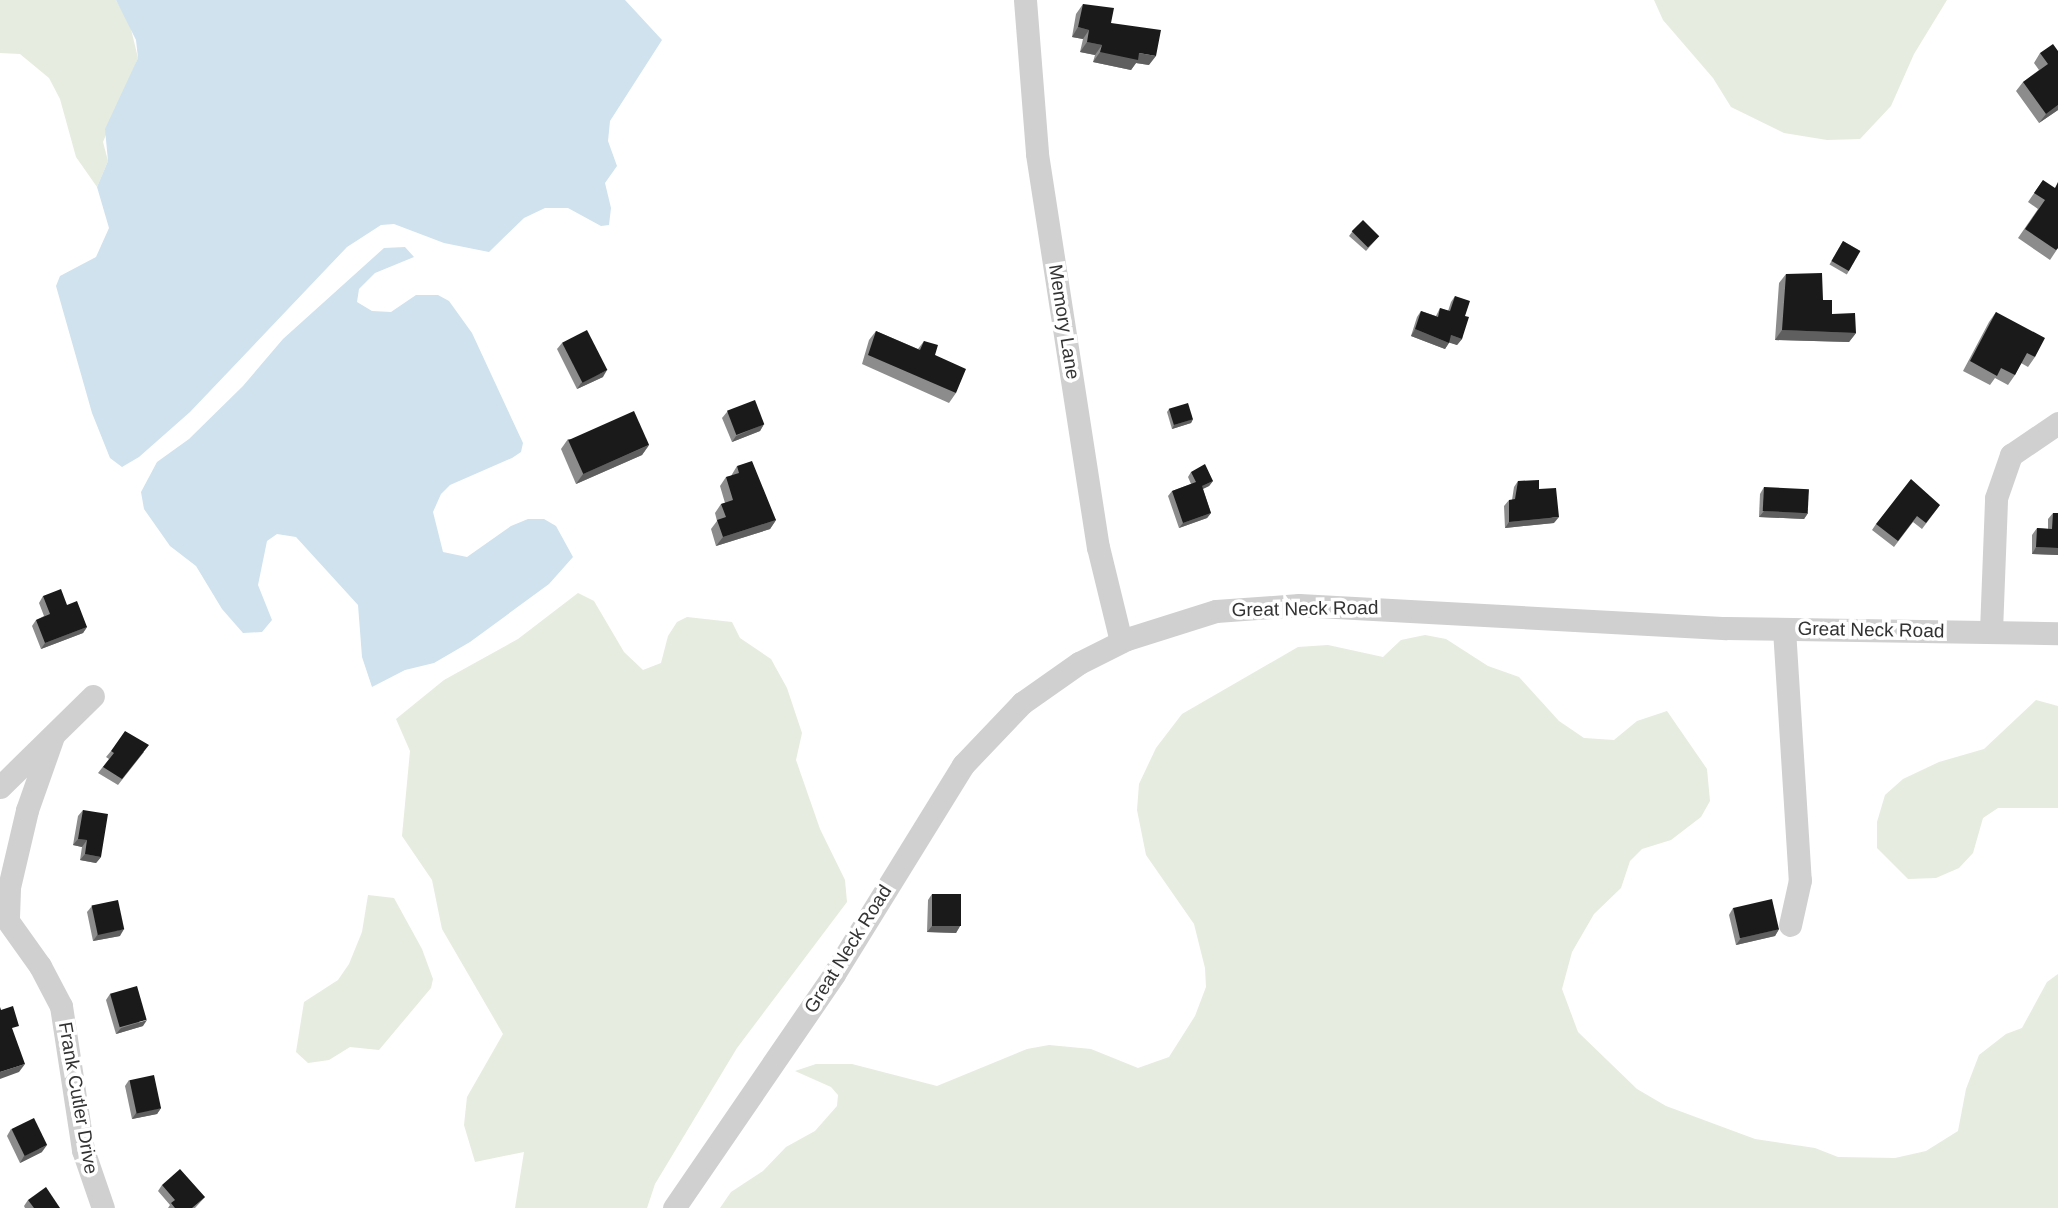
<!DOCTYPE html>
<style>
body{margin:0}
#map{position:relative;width:2058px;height:1208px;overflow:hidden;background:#fff;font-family:Helvetica,sans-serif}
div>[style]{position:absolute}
.green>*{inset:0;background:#e6ecdf}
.water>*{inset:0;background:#cfe2ee}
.minor>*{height:23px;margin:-11.5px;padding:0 11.5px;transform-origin:11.5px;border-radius:11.5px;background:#d0d0d0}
.wall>*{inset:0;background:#8c8c8c;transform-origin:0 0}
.shaded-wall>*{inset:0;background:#5f5f5f}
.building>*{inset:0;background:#1a1a1a;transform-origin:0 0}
span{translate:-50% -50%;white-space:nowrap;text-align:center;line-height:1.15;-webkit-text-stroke:7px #fff;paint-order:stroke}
.street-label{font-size:19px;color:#333}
</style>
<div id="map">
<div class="green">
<div style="clip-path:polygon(0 0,116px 0,130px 25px,138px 58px,103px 142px,108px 161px,97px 187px,76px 157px,60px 99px,49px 78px,20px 54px,0 53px)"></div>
<div style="clip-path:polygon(1654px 0,1947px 0,1914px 54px,1891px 106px,1860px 139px,1827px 140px,1784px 133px,1731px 107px,1713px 78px,1663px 20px)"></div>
<div style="clip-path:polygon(578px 593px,594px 601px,624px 652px,643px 670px,661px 663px,668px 636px,677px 622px,687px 617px,732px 622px,740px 638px,771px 659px,787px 688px,802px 733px,796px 760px,820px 829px,845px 880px,847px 902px,737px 1048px,655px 1184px,647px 1208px,515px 1208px,524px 1152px,475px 1162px,464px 1125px,467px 1097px,503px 1034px,442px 929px,432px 880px,402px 836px,410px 751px,396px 719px,444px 680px,518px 639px)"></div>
<div style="clip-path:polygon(1425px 635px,1446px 639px,1488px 666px,1519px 677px,1559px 721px,1584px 738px,1614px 740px,1637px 721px,1667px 711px,1707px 769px,1710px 801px,1701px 817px,1671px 840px,1642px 849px,1630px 861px,1621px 888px,1594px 914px,1572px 952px,1562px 989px,1578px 1032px,1637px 1089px,1666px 1106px,1755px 1139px,1815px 1148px,1838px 1157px,1895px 1158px,1926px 1151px,1958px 1131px,1966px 1089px,1979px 1055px,2006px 1034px,2022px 1028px,2047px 982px,2058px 974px,2058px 1208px,720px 1208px,731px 1192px,763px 1171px,786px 1147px,815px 1131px,837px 1106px,838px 1095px,831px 1087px,795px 1071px,816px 1064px,852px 1064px,937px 1086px,1027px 1049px,1049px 1045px,1091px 1049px,1138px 1068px,1169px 1057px,1195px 1016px,1206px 987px,1205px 968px,1194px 924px,1146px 855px,1137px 810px,1139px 784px,1156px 748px,1182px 714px,1298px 647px,1328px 645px,1383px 657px,1401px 640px)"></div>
<div style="clip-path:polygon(2036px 700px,2058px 706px,2058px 808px,1998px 808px,1983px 818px,1973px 853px,1959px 868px,1936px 878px,1908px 879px,1877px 848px,1877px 822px,1885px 795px,1903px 779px,1939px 762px,1984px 749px)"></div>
<div style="clip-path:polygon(368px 895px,394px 898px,422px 949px,433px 979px,431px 988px,379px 1050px,350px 1047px,329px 1060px,308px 1063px,296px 1052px,304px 1002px,338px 980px,349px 964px,362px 932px)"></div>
</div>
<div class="water">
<div style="clip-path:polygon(116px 0,625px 0,662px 40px,610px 121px,608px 141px,617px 166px,605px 183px,611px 208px,609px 225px,601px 226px,568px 208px,545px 208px,524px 218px,489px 252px,444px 243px,394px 224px,381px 225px,347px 247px,190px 412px,139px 457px,122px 467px,110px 458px,92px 413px,56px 286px,60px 276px,96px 257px,109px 228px,97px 187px,108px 161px,105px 129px,138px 58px,136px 40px)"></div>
<div style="clip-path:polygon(405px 247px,414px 257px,375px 273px,359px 289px,357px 302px,372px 311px,391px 312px,416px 295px,438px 295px,449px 301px,472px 333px,523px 443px,521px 452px,512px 458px,450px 485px,441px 494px,433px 512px,443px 552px,467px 557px,511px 526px,528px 519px,544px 519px,556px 526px,573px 557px,549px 584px,470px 642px,434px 663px,405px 670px,372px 687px,362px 657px,358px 605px,296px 537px,277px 534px,267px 541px,258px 585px,272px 620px,262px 632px,243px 633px,222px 609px,196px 566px,170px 546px,144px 509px,141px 492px,157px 462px,189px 439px,243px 386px,283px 339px,384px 248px)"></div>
</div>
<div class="minor">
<div style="left:1025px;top:0;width:154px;rotate:85.5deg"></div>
<div style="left:1037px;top:154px;width:398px;rotate:81.2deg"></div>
<div style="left:1098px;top:547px;width:97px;rotate:76.3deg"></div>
<div style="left:1784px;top:629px;width:252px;rotate:86.4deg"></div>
<div style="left:1800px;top:880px;width:46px;rotate:102.5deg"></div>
<div style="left:1991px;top:631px;width:133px;rotate:-87.8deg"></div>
<div style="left:1996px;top:498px;width:46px;rotate:-70.8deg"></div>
<div style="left:2011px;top:455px;width:57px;rotate:-34.2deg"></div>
<div style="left:0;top:787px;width:130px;rotate:-44.4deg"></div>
<div style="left:0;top:910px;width:69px;rotate:54.5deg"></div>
<div style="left:40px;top:966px;width:45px;rotate:62.3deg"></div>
<div style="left:61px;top:1006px;width:146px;rotate:81.3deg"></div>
<div style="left:83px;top:1150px;width:61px;rotate:71deg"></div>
<div style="left:8px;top:917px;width:30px;rotate:-88deg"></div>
<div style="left:9px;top:887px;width:79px;rotate:-76.8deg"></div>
<div style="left:27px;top:810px;width:78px;rotate:-70.6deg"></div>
<div style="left:674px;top:1208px;width:283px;rotate:-55.6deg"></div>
<div style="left:834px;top:974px;width:246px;rotate:-58.3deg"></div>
<div style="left:963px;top:765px;width:86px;rotate:-46.4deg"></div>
<div style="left:1022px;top:703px;width:70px;rotate:-35.1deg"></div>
<div style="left:1079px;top:663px;width:54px;rotate:-26.6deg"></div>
<div style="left:1127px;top:639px;width:93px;rotate:-17.5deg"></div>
<div style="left:1216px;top:611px;width:83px;rotate:-4.1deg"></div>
<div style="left:1299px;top:605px;width:428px;rotate:3.1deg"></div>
<div style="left:1726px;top:628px;width:332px;rotate:0.9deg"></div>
</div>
<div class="wall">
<div style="clip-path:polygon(1083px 4px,1111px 23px,1149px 65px,1136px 63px,1131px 70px,1093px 62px,1095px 55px,1080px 52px,1083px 39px,1072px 37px,1076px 14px)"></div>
<div style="clip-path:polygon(2058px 51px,2058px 110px,2039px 123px,2016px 91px,2023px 82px,2039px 70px,2034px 63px,2040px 53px)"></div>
<div style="clip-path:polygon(2043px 180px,2058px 248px,2050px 260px,2018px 238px,2038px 209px,2028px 202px)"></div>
<div style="clip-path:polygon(1352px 232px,1379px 236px,1366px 251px,1349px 236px)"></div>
<div style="left:1843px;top:241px;width:20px;height:27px;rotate:30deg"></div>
<div style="clip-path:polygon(1786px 274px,1823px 300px,1832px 314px,1856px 333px,1849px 342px,1775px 340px,1779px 283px)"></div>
<div style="clip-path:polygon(1455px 296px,1465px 316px,1462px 339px,1457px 345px,1449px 342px,1445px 349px,1411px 336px,1417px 317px,1421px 311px,1436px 316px,1440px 308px,1448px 311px,1451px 302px)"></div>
<div style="clip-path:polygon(1996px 312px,2035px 357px,2028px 367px,2021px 363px,2015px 375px,2008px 385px,1995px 378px,1990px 385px,1963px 371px,1989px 322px)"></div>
<div style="clip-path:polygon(876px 331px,918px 349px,924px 341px,935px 355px,956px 393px,949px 403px,862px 364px,869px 340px)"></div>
<div style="clip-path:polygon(562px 343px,603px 377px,577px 389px,557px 349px)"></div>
<div style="clip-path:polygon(1169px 409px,1193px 419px,1191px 423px,1172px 429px,1167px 412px)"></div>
<div style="clip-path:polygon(727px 412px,764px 424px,760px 431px,732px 442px,722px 418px)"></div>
<div style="clip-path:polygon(568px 439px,649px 445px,642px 455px,576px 484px,561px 449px)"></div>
<div style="clip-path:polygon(737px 466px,776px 520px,770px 529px,716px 546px,711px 529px,717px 521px,715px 513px,721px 504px,725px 503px,720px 486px,726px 477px,731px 476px)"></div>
<div style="clip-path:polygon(1191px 472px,1213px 481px,1209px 486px,1203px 489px,1211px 513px,1207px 518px,1179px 528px,1168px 496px,1172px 491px,1191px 484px,1188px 477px)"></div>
<div style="clip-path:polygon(1518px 481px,1539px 489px,1554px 523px,1505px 528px,1504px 506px,1509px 500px,1512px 500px,1514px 487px)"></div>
<div style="clip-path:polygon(1764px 487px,1808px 513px,1804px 519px,1759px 517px,1760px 494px)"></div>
<div style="clip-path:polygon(1940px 505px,1922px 529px,1913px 522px,1894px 547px,1872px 530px,1876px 524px)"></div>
<div style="clip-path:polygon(2053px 513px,2058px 513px,2058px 555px,2032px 554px,2032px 535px,2037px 528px,2048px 529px,2048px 519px)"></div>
<div style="clip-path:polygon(43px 596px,67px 605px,87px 627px,83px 633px,41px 649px,32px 626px,36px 620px,44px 616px,39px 603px)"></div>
<div style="clip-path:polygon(111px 751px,144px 752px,118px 785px,98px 773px,109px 759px,106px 757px)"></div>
<div style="clip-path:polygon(83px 810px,101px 857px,96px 863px,80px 860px,82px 847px,73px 845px,78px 816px)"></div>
<div style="clip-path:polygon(932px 894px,960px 926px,956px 933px,927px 932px,928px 900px)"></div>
<div style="clip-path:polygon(92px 906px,120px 936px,93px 941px,87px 912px)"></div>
<div style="clip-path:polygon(1733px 908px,1779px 929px,1775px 936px,1736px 945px,1729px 915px)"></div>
<div style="clip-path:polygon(110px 994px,143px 1026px,116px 1034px,106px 1000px)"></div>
<div style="clip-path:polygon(129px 1080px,161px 1108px,157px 1114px,132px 1119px,125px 1086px)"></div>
<div style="clip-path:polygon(11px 1129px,42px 1152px,20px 1163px,7px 1136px)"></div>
<div style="clip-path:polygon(162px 1185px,205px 1197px,195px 1208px,168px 1208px,170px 1205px,158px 1191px)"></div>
<div style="clip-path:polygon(28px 1200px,60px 1208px,25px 1208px,24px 1206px)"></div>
</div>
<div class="shaded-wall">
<div style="clip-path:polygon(1078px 27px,1089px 30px,1083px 39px,1072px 37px)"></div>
<div style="clip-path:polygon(1087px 42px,1102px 45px,1095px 55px,1080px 52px)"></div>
<div style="clip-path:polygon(1100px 52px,1139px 53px,1156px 56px,1149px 65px,1136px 63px,1131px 70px,1093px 62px)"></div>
<div style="clip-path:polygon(2058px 105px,2058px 110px,2039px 123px,2046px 114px)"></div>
<div style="clip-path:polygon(1415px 329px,1449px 343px,1445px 349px,1411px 336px)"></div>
<div style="clip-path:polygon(1782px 330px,1856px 333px,1849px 342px,1775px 340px)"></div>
<div style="clip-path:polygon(1451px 335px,1462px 339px,1457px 345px,1447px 342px)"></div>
<div style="clip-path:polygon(607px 370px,603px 377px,577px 389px,581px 383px)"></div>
<div style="clip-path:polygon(1193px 419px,1191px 423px,1172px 429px,1174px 425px)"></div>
<div style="clip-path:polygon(764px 424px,760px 431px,732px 442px,736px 436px)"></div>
<div style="clip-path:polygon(649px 445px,642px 455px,576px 484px,583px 474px)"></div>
<div style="clip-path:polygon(1213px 481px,1209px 486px,1198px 491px,1202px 486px)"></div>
<div style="clip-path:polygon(1764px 511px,1808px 513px,1804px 519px,1759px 517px)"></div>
<div style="clip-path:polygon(1211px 513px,1207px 518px,1179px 528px,1183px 523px)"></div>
<div style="clip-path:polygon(1559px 517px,1554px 523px,1505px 528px,1509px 522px)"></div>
<div style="clip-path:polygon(776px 520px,770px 529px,716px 546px,723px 537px)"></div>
<div style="clip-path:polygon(2036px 547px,2058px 548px,2058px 555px,2032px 554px)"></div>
<div style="clip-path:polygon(87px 627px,83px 633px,41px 649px,45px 643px)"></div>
<div style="clip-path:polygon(78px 839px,87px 840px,82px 847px,73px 845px)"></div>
<div style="clip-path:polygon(85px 854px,101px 857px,96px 863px,80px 860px)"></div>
<div style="clip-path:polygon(932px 926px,960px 926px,956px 933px,927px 932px)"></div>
<div style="clip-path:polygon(124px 929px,120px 936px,93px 941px,98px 934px)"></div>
<div style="clip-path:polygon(1779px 929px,1775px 936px,1736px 945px,1741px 938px)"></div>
<div style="clip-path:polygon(147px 1020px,143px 1026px,116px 1034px,121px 1028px)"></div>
<div style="clip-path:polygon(25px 1064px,19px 1072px,0 1079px,0 1072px)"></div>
<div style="clip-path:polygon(161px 1108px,157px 1114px,132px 1119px,136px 1113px)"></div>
<div style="clip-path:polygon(47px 1145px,42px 1152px,20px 1163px,24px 1156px)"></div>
</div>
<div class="building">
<div style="clip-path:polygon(1083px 4px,1114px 8px,1111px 23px,1161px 30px,1156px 56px,1139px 53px,1138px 60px,1100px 52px,1102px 45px,1087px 42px,1089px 30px,1078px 27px)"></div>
<div style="clip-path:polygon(2053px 44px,2058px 51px,2058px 105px,2046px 114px,2023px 82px,2048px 64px,2040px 53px)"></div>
<div style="clip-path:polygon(2043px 180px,2055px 188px,2058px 182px,2058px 248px,2056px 250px,2025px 229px,2045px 200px,2034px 193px)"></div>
<div style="left:1363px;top:220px;width:23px;height:16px;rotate:45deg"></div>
<div style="left:1843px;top:241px;width:20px;height:23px;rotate:30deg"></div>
<div style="clip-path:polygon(1822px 273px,1823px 300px,1832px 300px,1832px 314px,1855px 313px,1856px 333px,1782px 330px,1786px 274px)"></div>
<div style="clip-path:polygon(1455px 296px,1470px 301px,1465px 316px,1469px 317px,1462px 339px,1451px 335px,1449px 343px,1415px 329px,1421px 311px,1438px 317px,1440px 308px,1450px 311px)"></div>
<div style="clip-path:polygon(1996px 312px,2045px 338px,2035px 357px,2027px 353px,2015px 375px,2001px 368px,1997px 376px,1970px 361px)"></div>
<div style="left:587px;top:330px;width:45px;height:28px;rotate:63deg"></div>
<div style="clip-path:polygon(876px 331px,920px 350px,924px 341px,938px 345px,935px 355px,966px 369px,956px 393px,868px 355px)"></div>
<div style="left:755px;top:400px;width:26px;height:30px;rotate:69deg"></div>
<div style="left:1188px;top:403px;width:17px;height:20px;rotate:73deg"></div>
<div style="left:634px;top:411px;width:37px;height:72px;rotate:66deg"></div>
<div style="clip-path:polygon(752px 461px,776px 520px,723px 537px,717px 520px,726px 517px,721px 504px,733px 500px,726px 477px,739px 473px,737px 466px)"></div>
<div style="clip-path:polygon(1205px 464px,1213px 481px,1202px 486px,1211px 513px,1183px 523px,1172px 491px,1196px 482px,1191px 472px)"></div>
<div style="clip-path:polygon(1911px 479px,1940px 505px,1926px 523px,1917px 516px,1898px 541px,1876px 524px)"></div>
<div style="clip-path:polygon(1539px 480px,1539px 489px,1556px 488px,1559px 517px,1509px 522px,1509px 500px,1515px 499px,1518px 481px)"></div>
<div style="left:1764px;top:487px;width:45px;height:24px;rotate:3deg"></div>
<div style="clip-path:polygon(2053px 513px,2058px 513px,2058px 548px,2036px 547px,2037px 528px,2052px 529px)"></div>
<div style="clip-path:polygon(61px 589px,67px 605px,77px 601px,87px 627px,45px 643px,36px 620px,50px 614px,43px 596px)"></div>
<div style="clip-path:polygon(125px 731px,149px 745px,122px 779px,103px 767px,114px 753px,111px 751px)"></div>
<div style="clip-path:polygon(83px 810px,108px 814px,101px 857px,85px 854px,87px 840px,78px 839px)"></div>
<div style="left:932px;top:894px;width:29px;height:32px"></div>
<div style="left:1772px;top:899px;width:31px;height:40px;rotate:77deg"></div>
<div style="left:118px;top:900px;width:30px;height:27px;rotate:78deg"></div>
<div style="left:137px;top:986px;width:35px;height:28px;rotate:74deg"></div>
<div style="clip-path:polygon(13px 1006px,19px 1026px,12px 1028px,25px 1064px,0 1072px,0 1007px,1px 1010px)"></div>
<div style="left:154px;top:1075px;width:34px;height:25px;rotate:78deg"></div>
<div style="left:34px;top:1118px;width:30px;height:25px;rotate:64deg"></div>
<div style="clip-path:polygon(180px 1169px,205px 1197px,192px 1208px,175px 1208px,171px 1203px,175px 1200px,162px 1185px)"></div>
<div style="clip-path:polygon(46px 1187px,60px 1208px,34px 1208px,28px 1200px)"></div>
</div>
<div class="street-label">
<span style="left:1064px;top:322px;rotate:81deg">Memory Lane</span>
<span style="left:1305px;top:609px;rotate:-1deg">Great Neck Road</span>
<span style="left:1871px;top:630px;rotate:1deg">Great Neck Road</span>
<span style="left:848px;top:949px;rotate:-58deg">Great Neck Road</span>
<span style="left:78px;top:1098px;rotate:80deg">Frank Cutler Drive</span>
</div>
</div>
